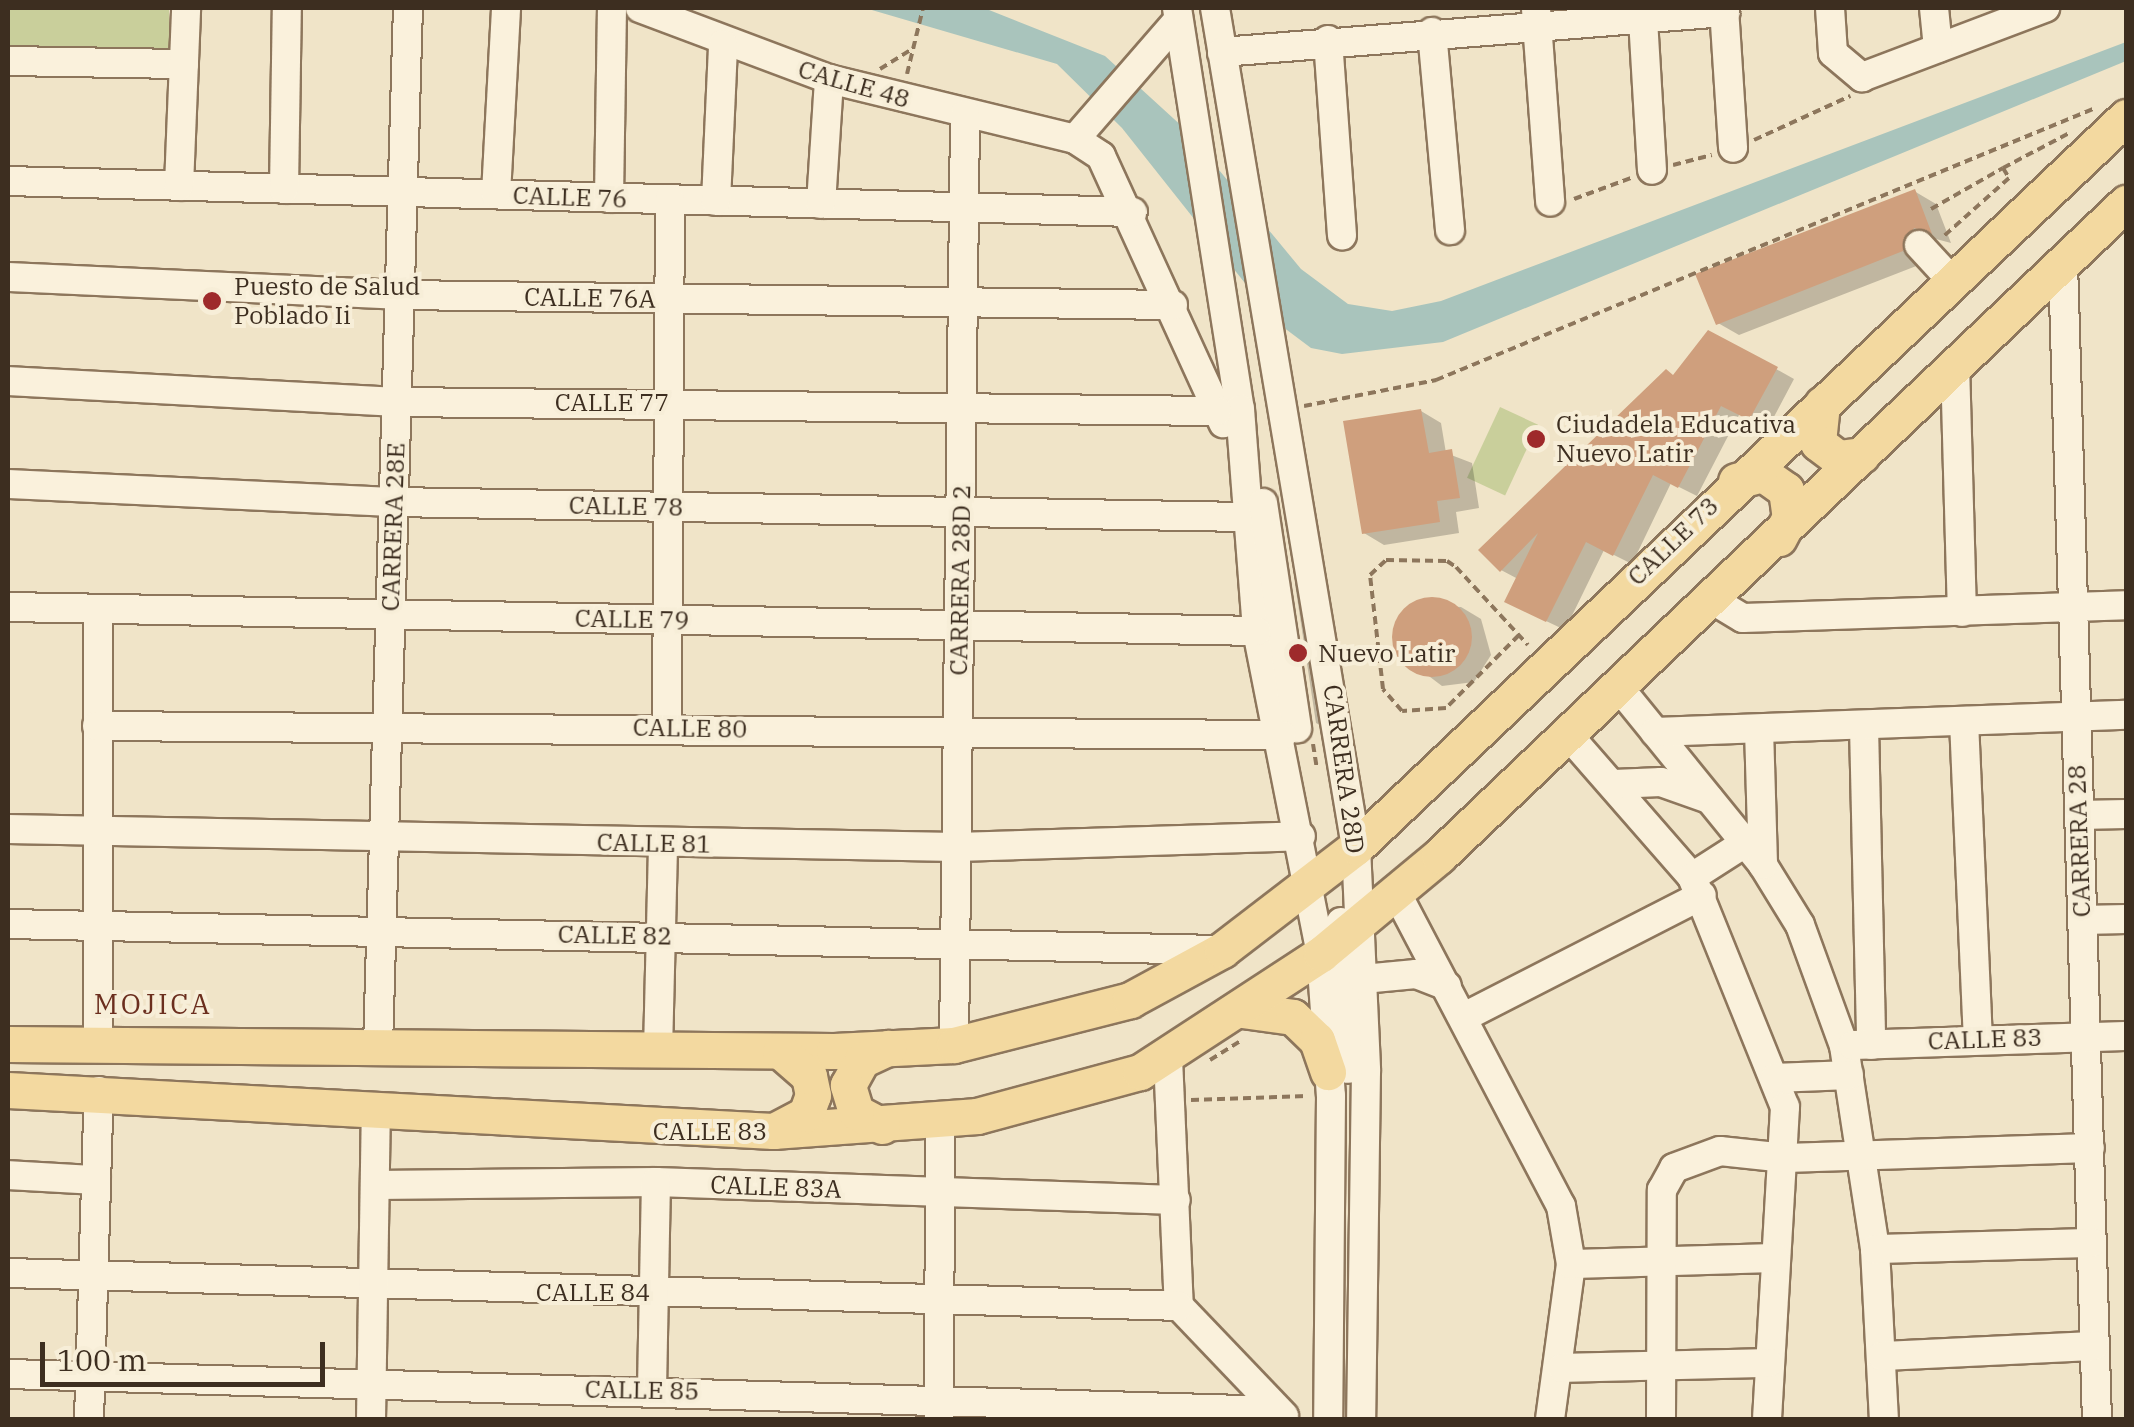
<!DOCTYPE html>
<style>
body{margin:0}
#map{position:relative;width:2134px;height:1427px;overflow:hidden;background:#f0e4c8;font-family:"IBM Plex Serif",serif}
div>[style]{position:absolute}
.green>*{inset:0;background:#c9cf9b;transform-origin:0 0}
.water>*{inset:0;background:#a9c4bc}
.shadow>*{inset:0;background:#0003}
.building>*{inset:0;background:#cf9f7d}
.round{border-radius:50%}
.path>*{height:4px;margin-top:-2px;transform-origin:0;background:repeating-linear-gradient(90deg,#8d765c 0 8px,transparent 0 13px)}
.roads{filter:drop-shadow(2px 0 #8d765c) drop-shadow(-2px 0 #8d765c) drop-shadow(0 2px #8d765c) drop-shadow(0 -2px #8d765c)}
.minor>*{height:28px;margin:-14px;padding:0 14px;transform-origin:14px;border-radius:14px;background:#faf1dc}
.major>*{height:35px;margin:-17.5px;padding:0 17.5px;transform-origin:17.5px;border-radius:17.5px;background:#f3d9a0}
.dots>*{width:28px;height:28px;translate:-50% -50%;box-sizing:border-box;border:5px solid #f7eed8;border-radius:50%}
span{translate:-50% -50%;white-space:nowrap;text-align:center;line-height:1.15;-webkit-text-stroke:8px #f7eed8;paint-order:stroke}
.street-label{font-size:25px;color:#3d2e20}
.poi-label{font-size:25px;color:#3d2e20}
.left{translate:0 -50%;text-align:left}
.neighbourhood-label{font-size:28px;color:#6b2e1e;letter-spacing:2.5px}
.frame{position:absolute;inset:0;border:10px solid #3d2e20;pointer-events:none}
.scale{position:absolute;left:40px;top:1342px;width:285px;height:45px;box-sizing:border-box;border:5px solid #3d2e20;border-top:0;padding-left:12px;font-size:30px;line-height:35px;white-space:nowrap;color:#3d2e20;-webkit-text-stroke:8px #f7eed8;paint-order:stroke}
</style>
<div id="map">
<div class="green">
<div style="left:8px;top:8px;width:161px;height:41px"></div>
<div style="left:1500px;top:407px;width:42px;height:78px;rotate:25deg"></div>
</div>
<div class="water">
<div style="clip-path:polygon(865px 8px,984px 8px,1105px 56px,1185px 129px,1301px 269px,1348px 304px,1392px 311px,1441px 301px,2126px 42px,2126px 61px,1443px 342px,1342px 354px,1311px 348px,1275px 321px,1122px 128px,1057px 64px)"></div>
</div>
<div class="shadow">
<div style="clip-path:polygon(1914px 191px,1936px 204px,1951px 243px,1936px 239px,1924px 263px,1739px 335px,1718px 323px)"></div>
<div style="clip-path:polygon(1776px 369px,1794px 379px,1768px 428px,1740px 413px,1697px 496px,1671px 483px,1632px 564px,1604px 550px,1565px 630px,1525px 611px,1518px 579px,1501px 570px,1675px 377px)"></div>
<div style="clip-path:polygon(1421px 411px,1441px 423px,1446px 453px,1472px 463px,1479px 508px,1456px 512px,1459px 533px,1384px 545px,1364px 533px)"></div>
<div style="clip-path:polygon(1295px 584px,1309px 591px,1329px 730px,1316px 723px)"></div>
<div style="clip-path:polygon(1413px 604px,1461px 607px,1481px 619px,1491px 655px,1474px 682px,1442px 686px,1397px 652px,1397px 621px)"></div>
</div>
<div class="building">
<div style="clip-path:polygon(1915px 189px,1932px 234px,1914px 228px,1903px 251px,1716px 325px,1695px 274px)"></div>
<div style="clip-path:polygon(1708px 330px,1778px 367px,1749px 420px,1721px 406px,1678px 488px,1653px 475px,1613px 556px,1586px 542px,1546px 622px,1504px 602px,1538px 533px,1500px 572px,1478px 550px,1666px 369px,1673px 375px)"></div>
<div style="clip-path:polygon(1421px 409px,1429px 453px,1452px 449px,1460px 498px,1437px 501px,1440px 522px,1362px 534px,1343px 421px)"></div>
<div class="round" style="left:1392px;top:597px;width:80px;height:80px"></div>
</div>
<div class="path">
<div style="left:880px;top:69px;width:39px;rotate:-32deg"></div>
<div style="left:907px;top:74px;width:68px;rotate:-76.4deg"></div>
<div style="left:1754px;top:140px;width:106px;rotate:-24.6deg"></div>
<div style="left:1673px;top:165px;width:40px;rotate:-14.4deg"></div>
<div style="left:2003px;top:168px;width:75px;rotate:-27.9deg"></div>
<div style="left:1574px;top:199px;width:61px;rotate:-20.2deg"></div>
<div style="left:1931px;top:209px;width:83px;rotate:-29.7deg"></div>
<div style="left:2003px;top:168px;width:12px;rotate:59deg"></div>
<div style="left:2009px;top:178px;width:87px;rotate:138.3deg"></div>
<div style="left:1304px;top:406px;width:135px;rotate:-11.1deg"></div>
<div style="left:1436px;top:380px;width:711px;rotate:-22.42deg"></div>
<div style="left:1519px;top:635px;width:103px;rotate:135deg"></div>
<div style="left:1446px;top:708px;width:44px;rotate:176.1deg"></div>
<div style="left:1402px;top:711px;width:29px;rotate:-131deg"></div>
<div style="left:1383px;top:689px;width:115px;rotate:-96.5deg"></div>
<div style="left:1370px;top:575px;width:22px;rotate:-43deg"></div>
<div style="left:1386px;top:560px;width:61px;rotate:0.9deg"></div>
<div style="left:1447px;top:561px;width:11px;rotate:34deg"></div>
<div style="left:1456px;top:567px;width:106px;rotate:47.3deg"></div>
<div style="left:1313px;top:744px;width:25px;rotate:81deg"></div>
<div style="left:1210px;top:1060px;width:36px;rotate:-32deg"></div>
<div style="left:1191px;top:1100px;width:116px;rotate:-2deg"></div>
</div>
<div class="roads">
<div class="minor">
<div style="left:640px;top:8px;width:202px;rotate:20.6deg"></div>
<div style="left:829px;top:79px;width:253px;rotate:13.7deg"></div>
<div style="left:1075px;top:139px;width:31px;rotate:33deg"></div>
<div style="left:1101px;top:156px;width:294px;rotate:65.4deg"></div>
<div style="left:1177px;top:8px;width:406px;rotate:81.1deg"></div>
<div style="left:1240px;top:409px;width:223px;rotate:85.6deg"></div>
<div style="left:1257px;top:631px;width:329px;rotate:78.8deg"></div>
<div style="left:1321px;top:954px;width:142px;rotate:86deg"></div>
<div style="left:1331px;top:1096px;width:324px;rotate:90.5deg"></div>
<div style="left:1215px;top:8px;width:851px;rotate:80.46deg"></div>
<div style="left:1356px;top:847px;width:224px;rotate:87.4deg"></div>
<div style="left:1366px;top:1071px;width:349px;rotate:90.8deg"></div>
<div style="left:1724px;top:8px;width:140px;rotate:86.3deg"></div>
<div style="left:1830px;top:8px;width:45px;rotate:86.2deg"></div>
<div style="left:1833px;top:53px;width:38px;rotate:40deg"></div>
<div style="left:1862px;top:77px;width:196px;rotate:-20.7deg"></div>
<div style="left:1934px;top:8px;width:40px;rotate:84.3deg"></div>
<div style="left:1536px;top:9px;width:193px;rotate:85.8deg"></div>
<div style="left:1643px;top:19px;width:151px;rotate:86.6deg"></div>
<div style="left:1432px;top:32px;width:199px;rotate:84.8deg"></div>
<div style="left:1328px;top:40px;width:196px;rotate:85.9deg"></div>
<div style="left:1222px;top:52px;width:505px;rotate:-4.55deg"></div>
<div style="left:8px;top:61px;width:176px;rotate:1deg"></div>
<div style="left:1075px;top:139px;width:157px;rotate:-49.1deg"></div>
<div style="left:8px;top:181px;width:1125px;rotate:1.58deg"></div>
<div style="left:179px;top:186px;width:178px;rotate:-87.7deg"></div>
<div style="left:284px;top:189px;width:181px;rotate:-89.1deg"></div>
<div style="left:496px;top:194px;width:186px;rotate:-86.9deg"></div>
<div style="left:609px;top:198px;width:190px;rotate:-89.1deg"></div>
<div style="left:716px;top:201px;width:157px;rotate:-87.4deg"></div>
<div style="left:821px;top:204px;width:125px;rotate:-86.3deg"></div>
<div style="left:1919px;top:245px;width:52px;rotate:47.4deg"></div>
<div style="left:2063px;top:263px;width:1157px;rotate:88.32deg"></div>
<div style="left:8px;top:277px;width:392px;rotate:2.6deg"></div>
<div style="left:400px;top:295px;width:773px;rotate:0.74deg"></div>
<div style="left:1955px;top:364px;width:248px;rotate:88.4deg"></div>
<div style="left:8px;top:381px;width:390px;rotate:3.1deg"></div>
<div style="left:397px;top:402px;width:820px;rotate:0.63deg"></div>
<div style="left:8px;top:484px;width:386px;rotate:2.7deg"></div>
<div style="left:394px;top:502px;width:851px;rotate:1.01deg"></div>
<div style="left:1263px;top:503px;width:228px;rotate:81.4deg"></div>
<div style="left:1716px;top:602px;width:31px;rotate:31deg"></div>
<div style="left:1743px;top:618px;width:383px;rotate:-1.9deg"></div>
<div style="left:8px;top:607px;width:1249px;rotate:1.1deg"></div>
<div style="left:98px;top:609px;width:437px;rotate:90deg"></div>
<div style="left:1621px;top:690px;width:225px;rotate:50.9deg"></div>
<div style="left:1763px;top:865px;width:70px;rotate:58.3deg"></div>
<div style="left:1800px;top:925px;width:129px;rotate:70deg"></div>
<div style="left:1844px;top:1046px;width:205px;rotate:81.3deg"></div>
<div style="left:1875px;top:1249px;width:171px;rotate:87deg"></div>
<div style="left:1964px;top:721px;width:317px;rotate:87.5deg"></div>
<div style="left:97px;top:726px;width:1185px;rotate:0.44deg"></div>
<div style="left:1864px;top:726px;width:319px;rotate:88.7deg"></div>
<div style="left:667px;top:728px;width:529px;rotate:-89.68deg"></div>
<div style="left:1759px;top:729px;width:136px;rotate:88.3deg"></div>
<div style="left:1655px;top:732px;width:471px;rotate:-2.1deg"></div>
<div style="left:1569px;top:736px;width:187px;rotate:48.9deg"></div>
<div style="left:1692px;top:877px;width:248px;rotate:68deg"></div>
<div style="left:1785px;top:1107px;width:314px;rotate:93.3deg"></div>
<div style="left:1614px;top:784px;width:47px;rotate:-2.4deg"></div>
<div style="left:1661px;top:782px;width:51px;rotate:19.5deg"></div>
<div style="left:2079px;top:815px;width:47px;rotate:-1.2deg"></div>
<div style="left:8px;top:829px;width:948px;rotate:1.09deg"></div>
<div style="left:956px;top:847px;width:345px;rotate:-1.8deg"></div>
<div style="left:1692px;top:877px;width:63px;rotate:-32.7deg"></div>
<div style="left:1396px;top:892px;width:355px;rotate:62.3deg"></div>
<div style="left:1561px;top:1206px;width:59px;rotate:80.2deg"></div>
<div style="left:1571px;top:1264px;width:157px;rotate:97.7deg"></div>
<div style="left:2082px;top:920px;width:44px;rotate:-1.3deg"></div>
<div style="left:1341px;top:922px;width:147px;rotate:87.3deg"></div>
<div style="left:8px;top:924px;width:1214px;rotate:1.23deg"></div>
<div style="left:1363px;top:979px;width:53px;rotate:-5.4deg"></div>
<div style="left:1416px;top:974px;width:33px;rotate:21deg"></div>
<div style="left:1464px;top:1017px;width:267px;rotate:-27.1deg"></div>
<div style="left:954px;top:1045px;width:931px;rotate:-89.32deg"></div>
<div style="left:1853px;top:1045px;width:273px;rotate:-1.9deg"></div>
<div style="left:378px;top:1047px;width:1039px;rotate:-88.35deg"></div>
<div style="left:658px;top:1051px;width:208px;rotate:-88.6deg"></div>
<div style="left:1168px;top:1058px;width:248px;rotate:87.5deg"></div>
<div style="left:1179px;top:1306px;width:152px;rotate:46.3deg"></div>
<div style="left:1775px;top:1078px;width:74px;rotate:-2.3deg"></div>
<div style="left:8px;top:1175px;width:88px;rotate:3.3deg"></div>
<div style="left:376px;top:1185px;width:280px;rotate:-0.6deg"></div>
<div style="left:656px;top:1182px;width:520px;rotate:1.98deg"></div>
<div style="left:1875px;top:1249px;width:216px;rotate:-1.6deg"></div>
<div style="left:1571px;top:1264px;width:205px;rotate:-1.7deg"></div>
<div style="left:8px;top:1273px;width:1171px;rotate:1.61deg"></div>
<div style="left:1882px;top:1356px;width:212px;rotate:-2.7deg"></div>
<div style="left:1562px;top:1368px;width:206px;rotate:-1.4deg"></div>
<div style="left:8px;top:1374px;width:1270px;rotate:1.67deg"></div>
<div style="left:652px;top:1389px;width:207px;rotate:-88.9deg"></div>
<div style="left:89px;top:1420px;width:329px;rotate:-88.3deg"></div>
<div style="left:371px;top:1420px;width:310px;rotate:-89.1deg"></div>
<div style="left:939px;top:1420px;width:299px;rotate:-89.8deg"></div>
<div style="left:1661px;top:1420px;width:230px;rotate:-89.8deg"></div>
<div style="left:1662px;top:1190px;width:25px;rotate:-61deg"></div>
<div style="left:1674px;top:1168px;width:49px;rotate:-20.3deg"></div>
<div style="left:1720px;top:1151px;width:66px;rotate:6.1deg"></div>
<div style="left:1786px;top:1158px;width:304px;rotate:-1.9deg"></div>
</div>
<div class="major">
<div style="left:1822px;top:404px;width:39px;rotate:96deg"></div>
<div style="left:1818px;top:443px;width:25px;rotate:37deg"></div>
<div style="left:1838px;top:458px;width:24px;rotate:-7deg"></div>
<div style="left:1736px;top:481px;width:28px;rotate:-15deg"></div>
<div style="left:1763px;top:474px;width:28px;rotate:35deg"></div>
<div style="left:1786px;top:490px;width:27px;rotate:82deg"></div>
<div style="left:1790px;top:517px;width:24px;rotate:118deg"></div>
<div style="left:1242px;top:1010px;width:51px;rotate:7.8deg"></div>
<div style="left:1293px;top:1017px;width:33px;rotate:44deg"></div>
<div style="left:1317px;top:1040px;width:34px;rotate:71deg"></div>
<div style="left:8px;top:1044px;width:826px;rotate:0.49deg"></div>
<div style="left:834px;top:1051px;width:120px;rotate:-2.9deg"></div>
<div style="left:954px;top:1045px;width:182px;rotate:-14.3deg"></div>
<div style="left:1130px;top:1000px;width:105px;rotate:-28.5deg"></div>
<div style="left:1222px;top:950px;width:169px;rotate:-37.5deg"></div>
<div style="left:1356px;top:847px;width:1061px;rotate:-43.47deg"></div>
<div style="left:8px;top:1090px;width:766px;rotate:3.07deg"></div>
<div style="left:773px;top:1131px;width:205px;rotate:-4.2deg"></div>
<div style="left:977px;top:1116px;width:169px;rotate:-15.1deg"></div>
<div style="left:1140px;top:1072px;width:216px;rotate:-33.1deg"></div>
<div style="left:1321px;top:954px;width:153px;rotate:-39.7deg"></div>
<div style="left:1439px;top:856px;width:948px;rotate:-43.55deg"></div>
<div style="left:882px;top:1126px;width:30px;rotate:-152deg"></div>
<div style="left:856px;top:1112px;width:28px;rotate:-107deg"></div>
<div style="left:848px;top:1085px;width:29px;rotate:-61deg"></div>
<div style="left:862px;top:1060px;width:29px;rotate:-25deg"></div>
<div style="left:774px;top:1131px;width:36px;rotate:-28deg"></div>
<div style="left:806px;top:1114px;width:20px;rotate:-70deg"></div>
<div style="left:813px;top:1095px;width:19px;rotate:-102deg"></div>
<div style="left:809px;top:1076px;width:38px;rotate:-139deg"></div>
</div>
</div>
<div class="dots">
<div style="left:212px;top:301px;background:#9e2a2b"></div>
<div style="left:1536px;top:439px;background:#9e2a2b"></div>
<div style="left:1298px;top:653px;background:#9e2a2b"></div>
</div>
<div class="street-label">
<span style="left:854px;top:84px;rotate:16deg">CALLE 48</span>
<span style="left:570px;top:197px;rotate:2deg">CALLE 76</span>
<span style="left:590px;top:298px;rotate:1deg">CALLE 76A</span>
<span style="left:612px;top:402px">CALLE 77</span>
<span style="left:626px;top:506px;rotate:1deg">CALLE 78</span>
<span style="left:393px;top:527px;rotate:-88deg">CARRERA 28E</span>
<span style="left:1673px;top:541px;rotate:-44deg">CALLE 73</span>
<span style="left:960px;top:580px;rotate:-89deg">CARRERA 28D 2</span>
<span style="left:632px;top:619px;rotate:1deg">CALLE 79</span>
<span style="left:690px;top:728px;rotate:1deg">CALLE 80</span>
<span style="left:1344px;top:769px;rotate:82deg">CARRERA 28D</span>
<span style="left:2079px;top:841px;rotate:-92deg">CARRERA 28</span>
<span style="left:654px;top:843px;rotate:1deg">CALLE 81</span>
<span style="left:615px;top:935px;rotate:1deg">CALLE 82</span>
<span style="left:1985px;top:1039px;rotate:-2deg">CALLE 83</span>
<span style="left:710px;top:1131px">CALLE 83</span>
<span style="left:776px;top:1187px;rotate:2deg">CALLE 83A</span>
<span style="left:593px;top:1292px">CALLE 84</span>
<span style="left:642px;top:1390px;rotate:1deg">CALLE 85</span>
</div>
<div class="poi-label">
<span class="left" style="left:234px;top:301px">Puesto de Salud<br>Poblado Ii</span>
<span class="left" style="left:1556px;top:439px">Ciudadela Educativa<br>Nuevo Latir</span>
<span class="left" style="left:1318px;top:653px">Nuevo Latir</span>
</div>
<div class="neighbourhood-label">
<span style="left:153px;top:1004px">MOJICA</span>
</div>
<div class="frame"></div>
<div class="scale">100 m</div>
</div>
